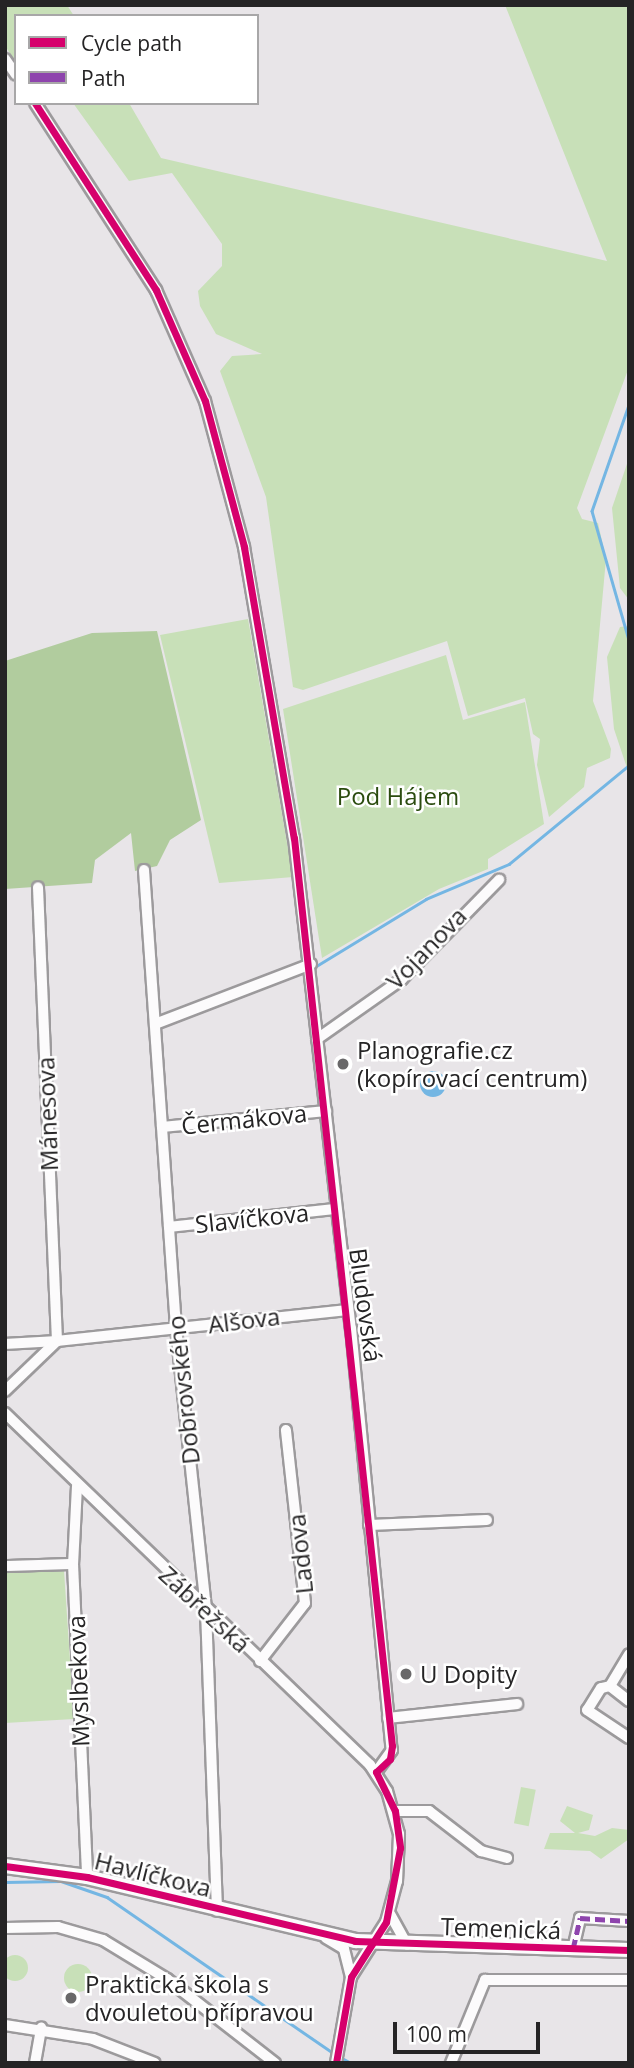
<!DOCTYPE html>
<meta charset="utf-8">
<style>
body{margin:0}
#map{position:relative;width:634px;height:2068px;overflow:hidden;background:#e8e5e8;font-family:"Open Sans",sans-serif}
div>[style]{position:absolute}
.green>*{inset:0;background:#c8e0b8;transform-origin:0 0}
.round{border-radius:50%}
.forest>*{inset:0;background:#b1cc9e}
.water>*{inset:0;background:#74b6e3}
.stream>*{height:2.5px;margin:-1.25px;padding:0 1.25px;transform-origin:1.25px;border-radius:1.25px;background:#74b6e3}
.roads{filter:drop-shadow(2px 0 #9c9a9c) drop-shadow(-2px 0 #9c9a9c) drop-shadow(0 2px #9c9a9c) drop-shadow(0 -2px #9c9a9c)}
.minor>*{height:10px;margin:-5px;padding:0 5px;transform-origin:5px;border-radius:5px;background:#fcfbfc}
.tertiary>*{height:14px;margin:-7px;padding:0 7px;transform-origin:7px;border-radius:7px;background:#fcfbfc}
.quiet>*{height:5px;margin-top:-2.5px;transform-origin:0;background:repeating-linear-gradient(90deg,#8e44ad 0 10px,transparent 0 15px)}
.cycleway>*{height:7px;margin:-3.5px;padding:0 3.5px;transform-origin:3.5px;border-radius:3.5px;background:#d6006c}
.dots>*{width:19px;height:19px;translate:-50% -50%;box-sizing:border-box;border:4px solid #fff;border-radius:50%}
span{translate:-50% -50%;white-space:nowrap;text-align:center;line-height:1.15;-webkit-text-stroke:5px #fff;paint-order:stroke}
.park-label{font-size:24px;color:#2b4c0f}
.street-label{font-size:24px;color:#252425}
.poi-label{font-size:24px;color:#252425}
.left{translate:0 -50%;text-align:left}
.frame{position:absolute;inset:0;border:7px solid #252425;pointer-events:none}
.legend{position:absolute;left:14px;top:14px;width:245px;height:91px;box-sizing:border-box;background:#fff;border:2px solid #a8a7a8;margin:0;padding:9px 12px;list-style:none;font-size:21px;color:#252425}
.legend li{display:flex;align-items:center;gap:14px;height:35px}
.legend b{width:35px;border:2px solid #a8a7a8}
.scale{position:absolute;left:393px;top:2022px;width:147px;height:32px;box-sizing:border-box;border:4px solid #252425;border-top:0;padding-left:9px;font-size:21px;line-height:24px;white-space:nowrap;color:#252425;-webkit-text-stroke:5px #fff;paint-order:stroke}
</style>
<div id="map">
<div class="green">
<div style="clip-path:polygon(5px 5px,67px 5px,74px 16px,16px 16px,16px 62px,5px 46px)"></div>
<div style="clip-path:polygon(505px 5px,629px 5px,629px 367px,577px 508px,582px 519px,598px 523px,606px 559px,593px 701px,611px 749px,610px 758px,587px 768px,584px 787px,549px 817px,537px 765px,540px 739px,533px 734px,525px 698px,468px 716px,447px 641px,303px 690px,293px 687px,266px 497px,220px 371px,232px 356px,262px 354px,216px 334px,200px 306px,198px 291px,222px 266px,222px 244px,172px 173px,129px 181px,73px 103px,129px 103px,161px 158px,607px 261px)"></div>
<div style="clip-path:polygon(629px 458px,629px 600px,620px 588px,612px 508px)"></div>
<div style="clip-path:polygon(248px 619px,293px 877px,219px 883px,160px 635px)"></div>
<div style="clip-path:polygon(629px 626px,629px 774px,614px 729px,607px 657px,620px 627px)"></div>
<div style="clip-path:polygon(446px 655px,463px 720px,525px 702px,544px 824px,488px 859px,488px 869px,439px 889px,322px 958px,283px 709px)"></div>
<div style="clip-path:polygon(64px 1571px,74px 1719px,5px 1723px,5px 1573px)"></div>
<div style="left:521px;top:1787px;width:15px;height:37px;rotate:11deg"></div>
<div style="clip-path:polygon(567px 1806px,593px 1815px,589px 1830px,578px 1833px,595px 1836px,612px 1828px,629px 1830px,629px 1839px,601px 1859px,590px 1851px,544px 1849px,550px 1833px,575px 1833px,560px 1821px)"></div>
<div class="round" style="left:2px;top:1955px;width:26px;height:26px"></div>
<div class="round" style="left:64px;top:1964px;width:28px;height:28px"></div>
</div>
<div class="forest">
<div style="clip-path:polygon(157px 631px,201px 820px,170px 840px,157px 866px,135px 871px,131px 833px,95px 860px,92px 883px,5px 889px,5px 661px,92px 633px)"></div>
</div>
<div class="water">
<div class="round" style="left:420px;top:1071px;width:26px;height:26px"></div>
</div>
<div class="stream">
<div style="left:629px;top:405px;width:112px;rotate:109.2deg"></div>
<div style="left:592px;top:511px;width:134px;rotate:74deg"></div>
<div style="left:313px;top:968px;width:132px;rotate:-31.4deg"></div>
<div style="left:426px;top:899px;width:90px;rotate:-22.9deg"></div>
<div style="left:509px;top:864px;width:156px;rotate:-39.5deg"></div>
<div style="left:5px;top:1882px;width:56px;rotate:-1deg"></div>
<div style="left:61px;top:1881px;width:49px;rotate:19.2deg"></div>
<div style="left:107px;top:1897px;width:278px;rotate:34.6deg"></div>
<div style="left:342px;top:2058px;width:10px;rotate:29deg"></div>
</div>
<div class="roads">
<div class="minor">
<div style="left:5px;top:59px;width:19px;rotate:55deg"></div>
<div style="left:35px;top:103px;width:223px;rotate:57.1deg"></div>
<div style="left:156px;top:290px;width:121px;rotate:66.2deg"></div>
<div style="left:205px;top:401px;width:151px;rotate:75deg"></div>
<div style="left:244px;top:547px;width:295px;rotate:80.3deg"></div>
<div style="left:294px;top:838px;width:493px;rotate:83.4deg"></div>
<div style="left:351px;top:1328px;width:424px;rotate:84.5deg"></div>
<div style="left:392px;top:1750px;width:27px;rotate:126deg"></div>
<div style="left:144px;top:870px;width:459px;rotate:86deg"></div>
<div style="left:176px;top:1328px;width:284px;rotate:83.9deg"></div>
<div style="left:206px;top:1610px;width:301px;rotate:87.9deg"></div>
<div style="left:155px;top:1024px;width:167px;rotate:-21deg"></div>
<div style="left:317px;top:1039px;width:104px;rotate:-35.2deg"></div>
<div style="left:402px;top:979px;width:139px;rotate:-45.6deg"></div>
<div style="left:162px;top:1127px;width:165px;rotate:-5.6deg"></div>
<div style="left:169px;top:1227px;width:166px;rotate:-6.2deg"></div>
<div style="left:5px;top:1344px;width:52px;rotate:-3.3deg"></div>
<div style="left:57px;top:1341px;width:454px;rotate:-92.4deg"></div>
<div style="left:5px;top:1391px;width:72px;rotate:-43.9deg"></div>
<div style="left:57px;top:1341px;width:292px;rotate:-6.1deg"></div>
<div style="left:5px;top:1413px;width:507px;rotate:43.96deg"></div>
<div style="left:370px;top:1765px;width:31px;rotate:57deg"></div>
<div style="left:387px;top:1791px;width:45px;rotate:74.4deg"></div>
<div style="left:399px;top:1834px;width:47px;rotate:92.4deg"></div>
<div style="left:397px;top:1881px;width:42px;rotate:105deg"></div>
<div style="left:386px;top:1922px;width:65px;rotate:122.5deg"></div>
<div style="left:351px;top:1977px;width:87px;rotate:99.9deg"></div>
<div style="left:77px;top:1486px;width:78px;rotate:92.9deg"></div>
<div style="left:73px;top:1564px;width:313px;rotate:87.4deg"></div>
<div style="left:369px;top:1525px;width:118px;rotate:-2.4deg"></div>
<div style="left:5px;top:1566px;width:68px;rotate:-1.7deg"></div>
<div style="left:260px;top:1661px;width:73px;rotate:-52.2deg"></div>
<div style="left:305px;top:1603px;width:174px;rotate:-96.3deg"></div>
<div style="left:610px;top:1686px;width:37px;rotate:-59deg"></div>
<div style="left:629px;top:1701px;width:24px;rotate:-142deg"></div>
<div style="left:610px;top:1686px;width:9px;rotate:167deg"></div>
<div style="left:601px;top:1688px;width:26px;rotate:122deg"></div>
<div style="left:587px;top:1710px;width:50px;rotate:33.7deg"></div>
<div style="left:388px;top:1718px;width:130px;rotate:-6.2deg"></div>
<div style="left:395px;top:1811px;width:34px"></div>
<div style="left:429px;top:1811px;width:66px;rotate:37.6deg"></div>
<div style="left:481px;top:1851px;width:27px;rotate:15deg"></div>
<div style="left:390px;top:1914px;width:35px;rotate:61deg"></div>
<div style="left:5px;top:1928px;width:53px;rotate:-1.1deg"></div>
<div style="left:58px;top:1927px;width:47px;rotate:16.1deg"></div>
<div style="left:103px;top:1940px;width:75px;rotate:31.4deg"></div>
<div style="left:167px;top:1979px;width:137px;rotate:37.9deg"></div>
<div style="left:326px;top:1938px;width:21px;rotate:31deg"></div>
<div style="left:344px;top:1949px;width:29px;rotate:76deg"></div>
<div style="left:573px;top:1949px;width:32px;rotate:-77deg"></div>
<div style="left:580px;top:1918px;width:49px;rotate:3.5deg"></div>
<div style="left:5px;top:2025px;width:89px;rotate:9deg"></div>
<div style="left:93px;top:2039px;width:66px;rotate:21.2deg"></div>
<div style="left:35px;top:2063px;width:36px;rotate:-80deg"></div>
<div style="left:451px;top:2063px;width:90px;rotate:-67.7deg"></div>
<div style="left:485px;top:1980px;width:144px"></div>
</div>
<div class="tertiary">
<div style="left:5px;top:1866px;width:83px;rotate:7.6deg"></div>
<div style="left:87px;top:1877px;width:276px;rotate:13.4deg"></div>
<div style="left:355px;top:1941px;width:274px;rotate:1.9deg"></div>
</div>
</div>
<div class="quiet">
<div style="left:573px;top:1949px;width:32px;rotate:-77deg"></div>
<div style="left:580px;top:1918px;width:49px;rotate:3.5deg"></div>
</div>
<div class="cycleway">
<div style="left:35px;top:103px;width:223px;rotate:57.1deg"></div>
<div style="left:156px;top:290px;width:121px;rotate:66.2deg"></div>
<div style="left:205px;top:401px;width:151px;rotate:75deg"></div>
<div style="left:244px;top:547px;width:295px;rotate:80.3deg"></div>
<div style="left:294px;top:838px;width:913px;rotate:83.84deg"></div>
<div style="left:392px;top:1746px;width:13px;rotate:99deg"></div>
<div style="left:390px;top:1759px;width:19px;rotate:137deg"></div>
<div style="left:376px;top:1772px;width:43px;rotate:64deg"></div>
<div style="left:395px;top:1811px;width:37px;rotate:82deg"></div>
<div style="left:400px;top:1848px;width:75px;rotate:100.7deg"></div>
<div style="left:386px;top:1922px;width:65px;rotate:122.5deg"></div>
<div style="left:351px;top:1977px;width:87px;rotate:99.9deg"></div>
<div style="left:5px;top:1866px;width:83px;rotate:7.6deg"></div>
<div style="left:87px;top:1877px;width:276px;rotate:13.4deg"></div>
<div style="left:355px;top:1941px;width:274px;rotate:1.9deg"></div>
</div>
<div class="dots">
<div style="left:343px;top:1064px;background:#696869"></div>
<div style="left:406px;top:1674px;background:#696869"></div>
<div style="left:71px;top:1998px;background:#696869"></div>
</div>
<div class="park-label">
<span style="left:398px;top:796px">Pod Hájem</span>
</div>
<div class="street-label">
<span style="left:426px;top:948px;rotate:-46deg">Vojanova</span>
<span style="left:47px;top:1114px;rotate:-92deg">Mánesova</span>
<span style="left:244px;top:1119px;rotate:-6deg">Čermákova</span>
<span style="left:252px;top:1218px;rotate:-6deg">Slavíčkova</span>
<span style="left:366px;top:1305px;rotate:82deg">Bludovská</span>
<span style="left:244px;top:1320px;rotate:-7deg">Alšova</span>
<span style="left:183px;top:1390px;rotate:-96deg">Dobrovského</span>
<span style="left:300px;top:1554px;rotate:-96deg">Ladova</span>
<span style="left:205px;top:1609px;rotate:43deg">Zábřežská</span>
<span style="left:78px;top:1681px;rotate:-92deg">Myslbekova</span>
<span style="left:153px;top:1874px;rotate:14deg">Havlíčkova</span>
<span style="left:501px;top:1928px;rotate:2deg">Temenická</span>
</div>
<div class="poi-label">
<span class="left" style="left:357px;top:1064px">Planografie.cz<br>(kopírovací centrum)</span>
<span class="left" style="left:420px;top:1674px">U Dopity</span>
<span class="left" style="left:85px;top:1998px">Praktická škola s<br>dvouletou přípravou</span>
</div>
<div class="frame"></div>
<ul class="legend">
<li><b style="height:9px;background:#d6006c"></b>Cycle path</li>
<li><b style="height:9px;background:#8e44ad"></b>Path</li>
</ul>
<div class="scale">100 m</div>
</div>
